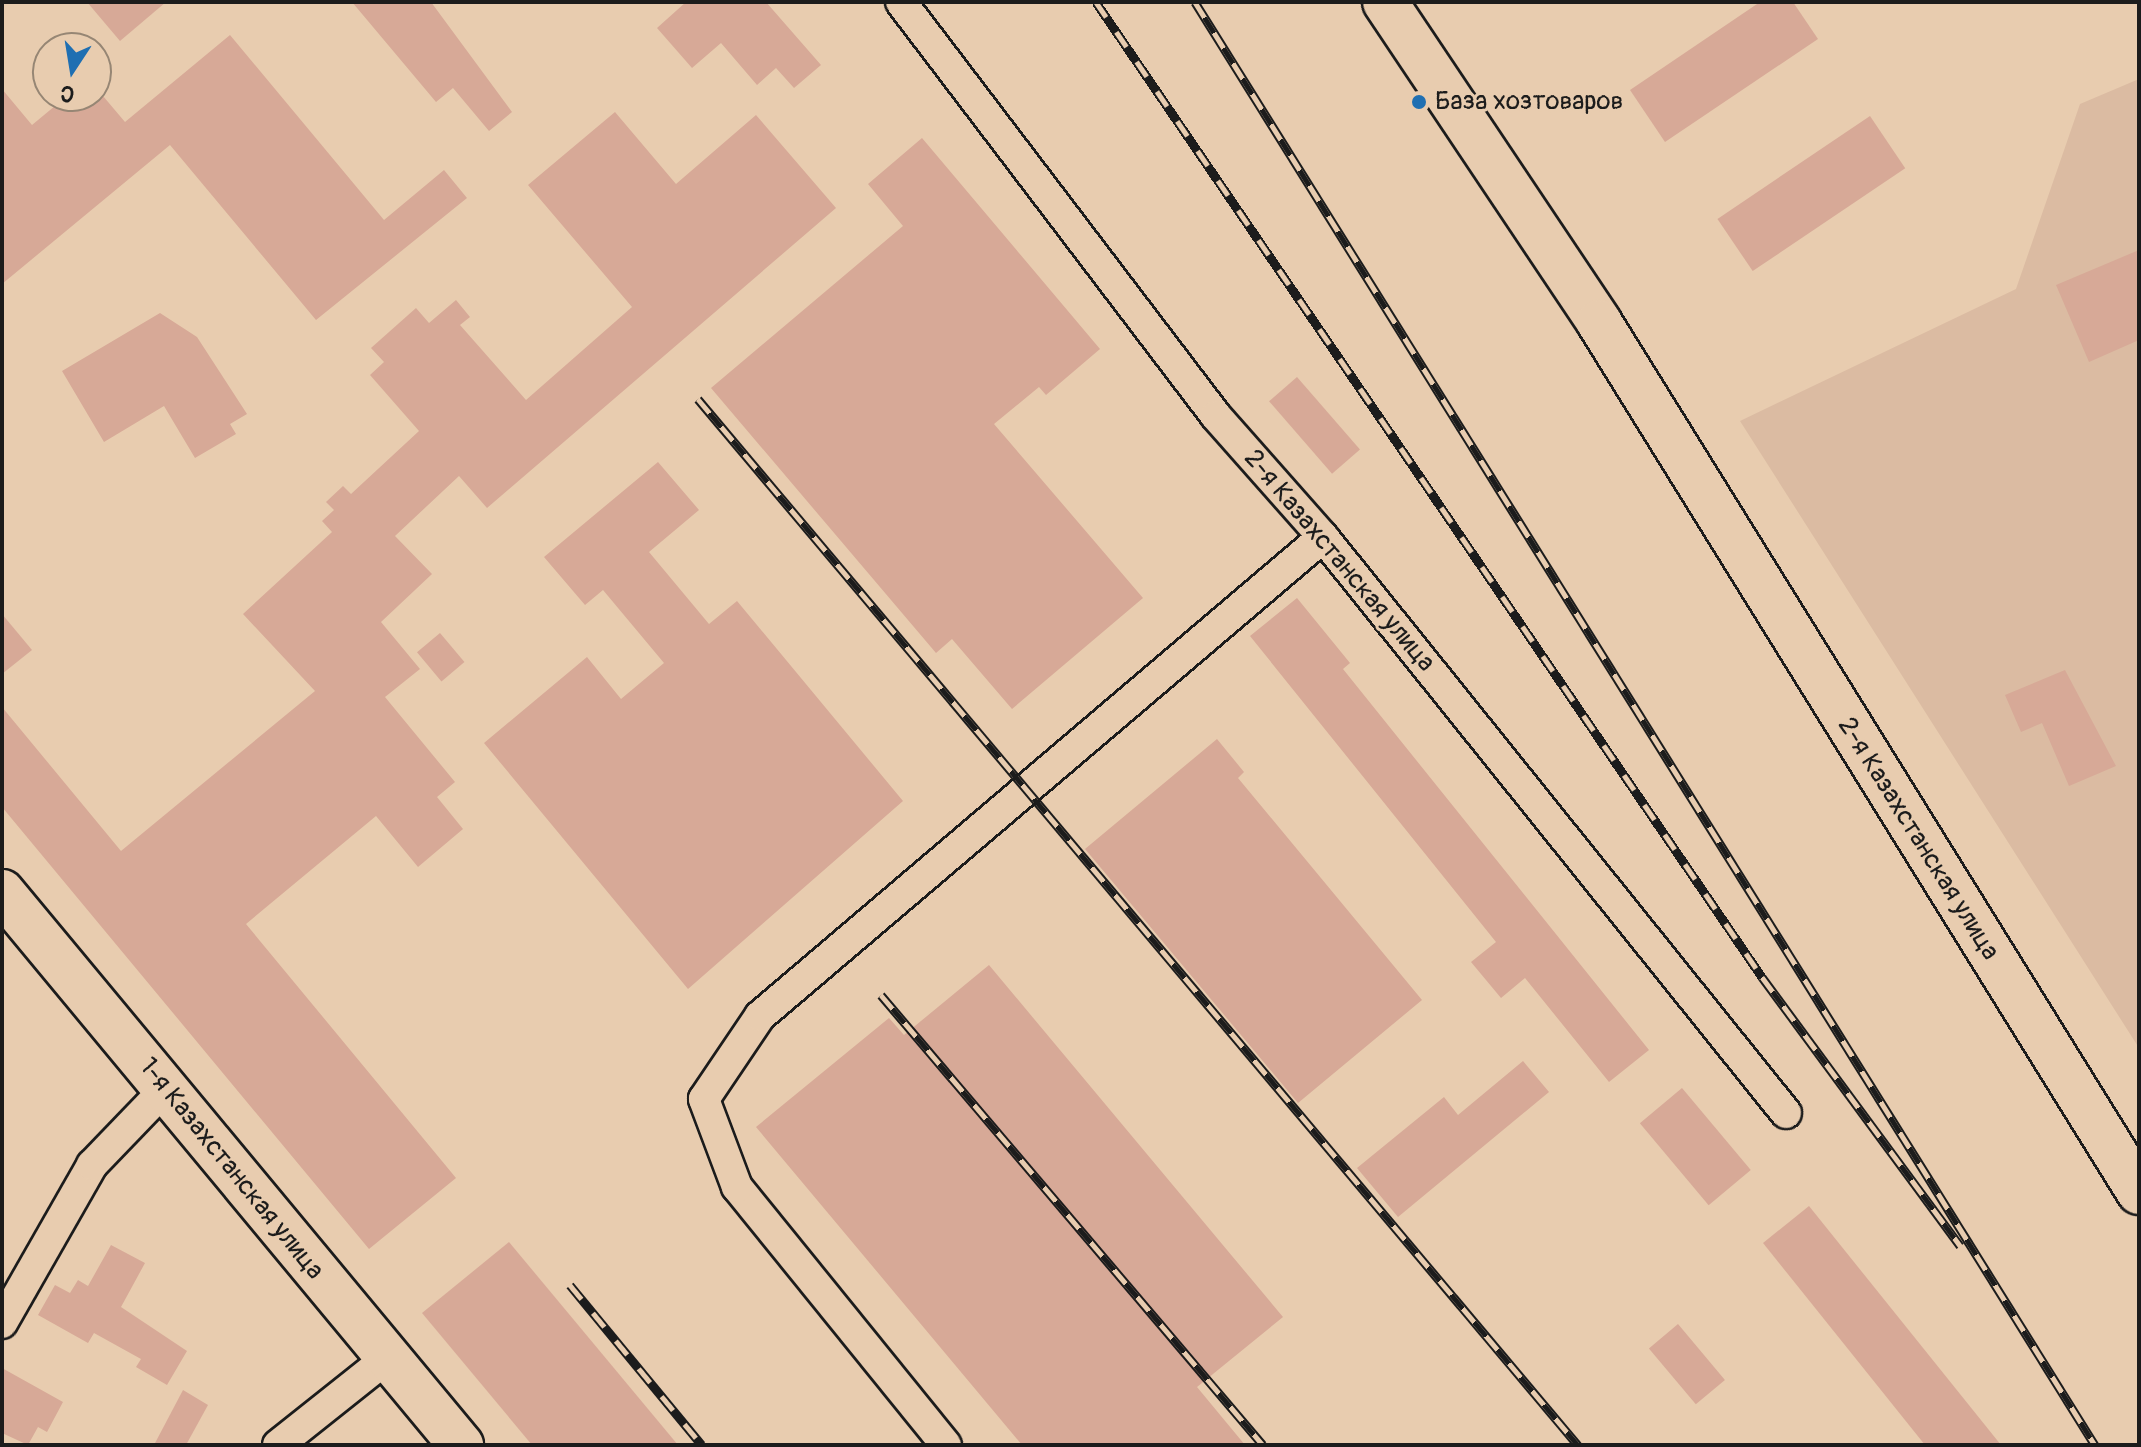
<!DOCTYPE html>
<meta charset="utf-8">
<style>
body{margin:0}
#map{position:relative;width:2141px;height:1447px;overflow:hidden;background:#e8ccaf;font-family:Pangolin,sans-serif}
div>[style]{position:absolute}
.built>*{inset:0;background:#dbbba2}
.building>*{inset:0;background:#d7a997;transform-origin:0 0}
.roads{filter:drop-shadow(2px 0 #1c1c1c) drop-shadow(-2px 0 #1c1c1c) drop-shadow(0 2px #1c1c1c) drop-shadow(0 -2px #1c1c1c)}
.street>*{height:30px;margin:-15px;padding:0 15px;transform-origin:15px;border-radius:15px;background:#e8ccaf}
.secondary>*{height:44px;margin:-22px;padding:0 22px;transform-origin:22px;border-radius:22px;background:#e8ccaf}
.rail>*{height:9px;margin-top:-4.5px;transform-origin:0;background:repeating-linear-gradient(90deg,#e8ccaf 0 18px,#1c1c1c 0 36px);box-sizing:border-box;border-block:2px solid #1c1c1c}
.dots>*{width:22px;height:22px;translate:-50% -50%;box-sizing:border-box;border:4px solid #e8ccaf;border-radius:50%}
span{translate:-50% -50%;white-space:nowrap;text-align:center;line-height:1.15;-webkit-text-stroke:6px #e8ccaf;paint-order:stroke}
.poi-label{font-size:26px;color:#1c1c1c}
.left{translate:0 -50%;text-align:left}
.street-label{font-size:26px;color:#1c1c1c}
.frame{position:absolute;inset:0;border:4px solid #1c1c1c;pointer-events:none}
.north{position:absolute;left:32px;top:32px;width:80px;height:80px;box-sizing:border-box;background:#e8ccaf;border:2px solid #968674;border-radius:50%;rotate:192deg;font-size:22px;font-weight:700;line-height:32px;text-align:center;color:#1c1c1c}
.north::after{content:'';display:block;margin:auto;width:28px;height:36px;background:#1f6fb2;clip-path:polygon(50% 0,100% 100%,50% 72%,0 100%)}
</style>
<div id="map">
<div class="built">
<div style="clip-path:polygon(2139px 79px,2139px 1048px,1740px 421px,2016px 289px,2080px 104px)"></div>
</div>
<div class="building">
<div style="clip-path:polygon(87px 2px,166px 2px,120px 41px)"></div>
<div style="clip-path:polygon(352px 2px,431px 2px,512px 112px,489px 131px,453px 88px,436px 102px)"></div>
<div style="clip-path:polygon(686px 2px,766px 2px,821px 65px,794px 88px,776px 68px,757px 85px,721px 43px,692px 68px,657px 28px)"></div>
<div style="clip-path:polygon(1760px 2px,1793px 2px,1818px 39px,1665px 142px,1630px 90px)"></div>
<div style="clip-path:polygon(230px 35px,384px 220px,444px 170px,467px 198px,316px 320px,170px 145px,2px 284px,2px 89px,32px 125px,67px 96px,103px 96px,125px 122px)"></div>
<div style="clip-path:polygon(615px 112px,676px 184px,756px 115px,836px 208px,487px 508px,459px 476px,395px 536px,432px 574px,381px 622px,420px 669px,385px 697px,455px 782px,437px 797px,463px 829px,418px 867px,376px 816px,246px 924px,456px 1178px,369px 1249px,2px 807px,2px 707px,121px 851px,315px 691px,243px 614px,332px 532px,322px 521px,334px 510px,326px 502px,343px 486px,351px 494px,419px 431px,370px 375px,384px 362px,371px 348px,416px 308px,429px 323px,456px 300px,470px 317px,460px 325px,526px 400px,632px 307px,528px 185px)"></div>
<div style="left:1870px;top:116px;width:63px;height:184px;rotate:56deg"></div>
<div style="clip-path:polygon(922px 138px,1100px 349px,1046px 395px,1039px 387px,994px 424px,1143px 598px,1012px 709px,952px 639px,936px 653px,711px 388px,903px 226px,868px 184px)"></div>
<div style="clip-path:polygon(2139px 250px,2139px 340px,2089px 362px,2056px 285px)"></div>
<div style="clip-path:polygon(160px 313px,197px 337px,247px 414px,230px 424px,236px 434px,195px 458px,164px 406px,104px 442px,62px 371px)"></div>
<div style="left:1297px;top:377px;width:96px;height:37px;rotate:49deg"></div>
<div style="clip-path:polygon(658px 462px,699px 510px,649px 552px,709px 624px,737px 601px,903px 801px,688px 989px,484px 743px,587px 657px,621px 699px,664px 663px,603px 590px,585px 605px,544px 557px)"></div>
<div style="clip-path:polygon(1297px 598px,1350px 663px,1343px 669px,1649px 1050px,1609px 1082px,1525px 978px,1501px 998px,1471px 962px,1496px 942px,1250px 636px)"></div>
<div style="clip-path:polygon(2px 614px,32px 650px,2px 674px)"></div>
<div style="left:440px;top:633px;width:38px;height:30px;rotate:50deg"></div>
<div style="clip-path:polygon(2065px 670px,2116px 766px,2069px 786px,2042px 723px,2021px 732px,2005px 695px)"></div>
<div style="clip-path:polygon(1217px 739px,1244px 772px,1238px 778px,1422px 1000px,1298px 1103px,1085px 849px)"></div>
<div style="clip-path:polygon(989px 965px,1283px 1317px,1197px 1387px,1245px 1445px,1022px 1445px,756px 1127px,889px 1018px,904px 1035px)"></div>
<div style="clip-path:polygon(1523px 1061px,1549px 1092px,1398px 1217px,1357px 1168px,1444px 1097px,1458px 1115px)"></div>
<div style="left:1682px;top:1088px;width:107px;height:55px;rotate:50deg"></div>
<div style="clip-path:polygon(1809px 1206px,2001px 1445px,1925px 1445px,1763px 1243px)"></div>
<div style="clip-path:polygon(509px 1242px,678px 1445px,532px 1445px,422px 1313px)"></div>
<div style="clip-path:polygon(111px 1245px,145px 1263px,121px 1307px,187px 1351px,167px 1385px,136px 1367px,141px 1359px,94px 1333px,88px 1343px,38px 1315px,55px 1285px,70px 1293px,78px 1280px,88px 1286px)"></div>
<div style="left:1678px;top:1324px;width:73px;height:38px;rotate:50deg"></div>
<div style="clip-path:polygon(2px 1368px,63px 1402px,47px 1432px,38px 1427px,28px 1445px,2px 1433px)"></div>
<div style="clip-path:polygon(183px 1390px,208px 1405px,186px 1445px,154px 1445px)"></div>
</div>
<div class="roads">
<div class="street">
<div style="left:901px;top:2px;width:520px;rotate:52.73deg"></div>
<div style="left:1216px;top:416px;width:162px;rotate:48.5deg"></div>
<div style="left:1323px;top:537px;width:739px;rotate:51.21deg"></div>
<div style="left:2px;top:1323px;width:182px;rotate:-60.3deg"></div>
<div style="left:92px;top:1165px;width:107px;rotate:-46.1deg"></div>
<div style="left:278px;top:1445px;width:138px;rotate:-38.5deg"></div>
<div style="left:946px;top:1445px;width:332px;rotate:-129deg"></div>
<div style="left:737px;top:1187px;width:94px;rotate:-110.6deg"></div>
<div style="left:704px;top:1099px;width:100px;rotate:-56deg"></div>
<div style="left:760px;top:1016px;width:739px;rotate:-40.39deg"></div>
</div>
<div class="secondary">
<div style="left:1385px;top:2px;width:385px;rotate:56.2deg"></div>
<div style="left:1599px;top:322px;width:1024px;rotate:58.17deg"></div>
<div style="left:2px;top:892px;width:719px;rotate:50.31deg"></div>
</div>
</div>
<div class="rail">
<div style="left:1096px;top:2px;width:1181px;rotate:55.66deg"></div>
<div style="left:1762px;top:977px;width:334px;rotate:53.6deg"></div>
<div style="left:1195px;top:2px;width:1701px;rotate:58.05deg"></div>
<div style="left:698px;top:399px;width:1367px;rotate:49.93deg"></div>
<div style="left:881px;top:995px;width:590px;rotate:49.67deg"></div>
<div style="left:570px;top:1285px;width:207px;rotate:50.5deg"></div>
</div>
<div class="dots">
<div style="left:1419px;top:102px;background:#1f6fb2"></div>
</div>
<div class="poi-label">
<span class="left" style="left:1435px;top:102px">База хозтоваров</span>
</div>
<div class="street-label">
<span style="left:1339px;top:561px;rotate:50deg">2-я Казахстанская улица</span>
<span style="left:1918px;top:839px;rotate:58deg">2-я Казахстанская улица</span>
<span style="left:231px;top:1169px;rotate:51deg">1-я Казахстанская улица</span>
</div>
<div class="frame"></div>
<div class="north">С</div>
</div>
